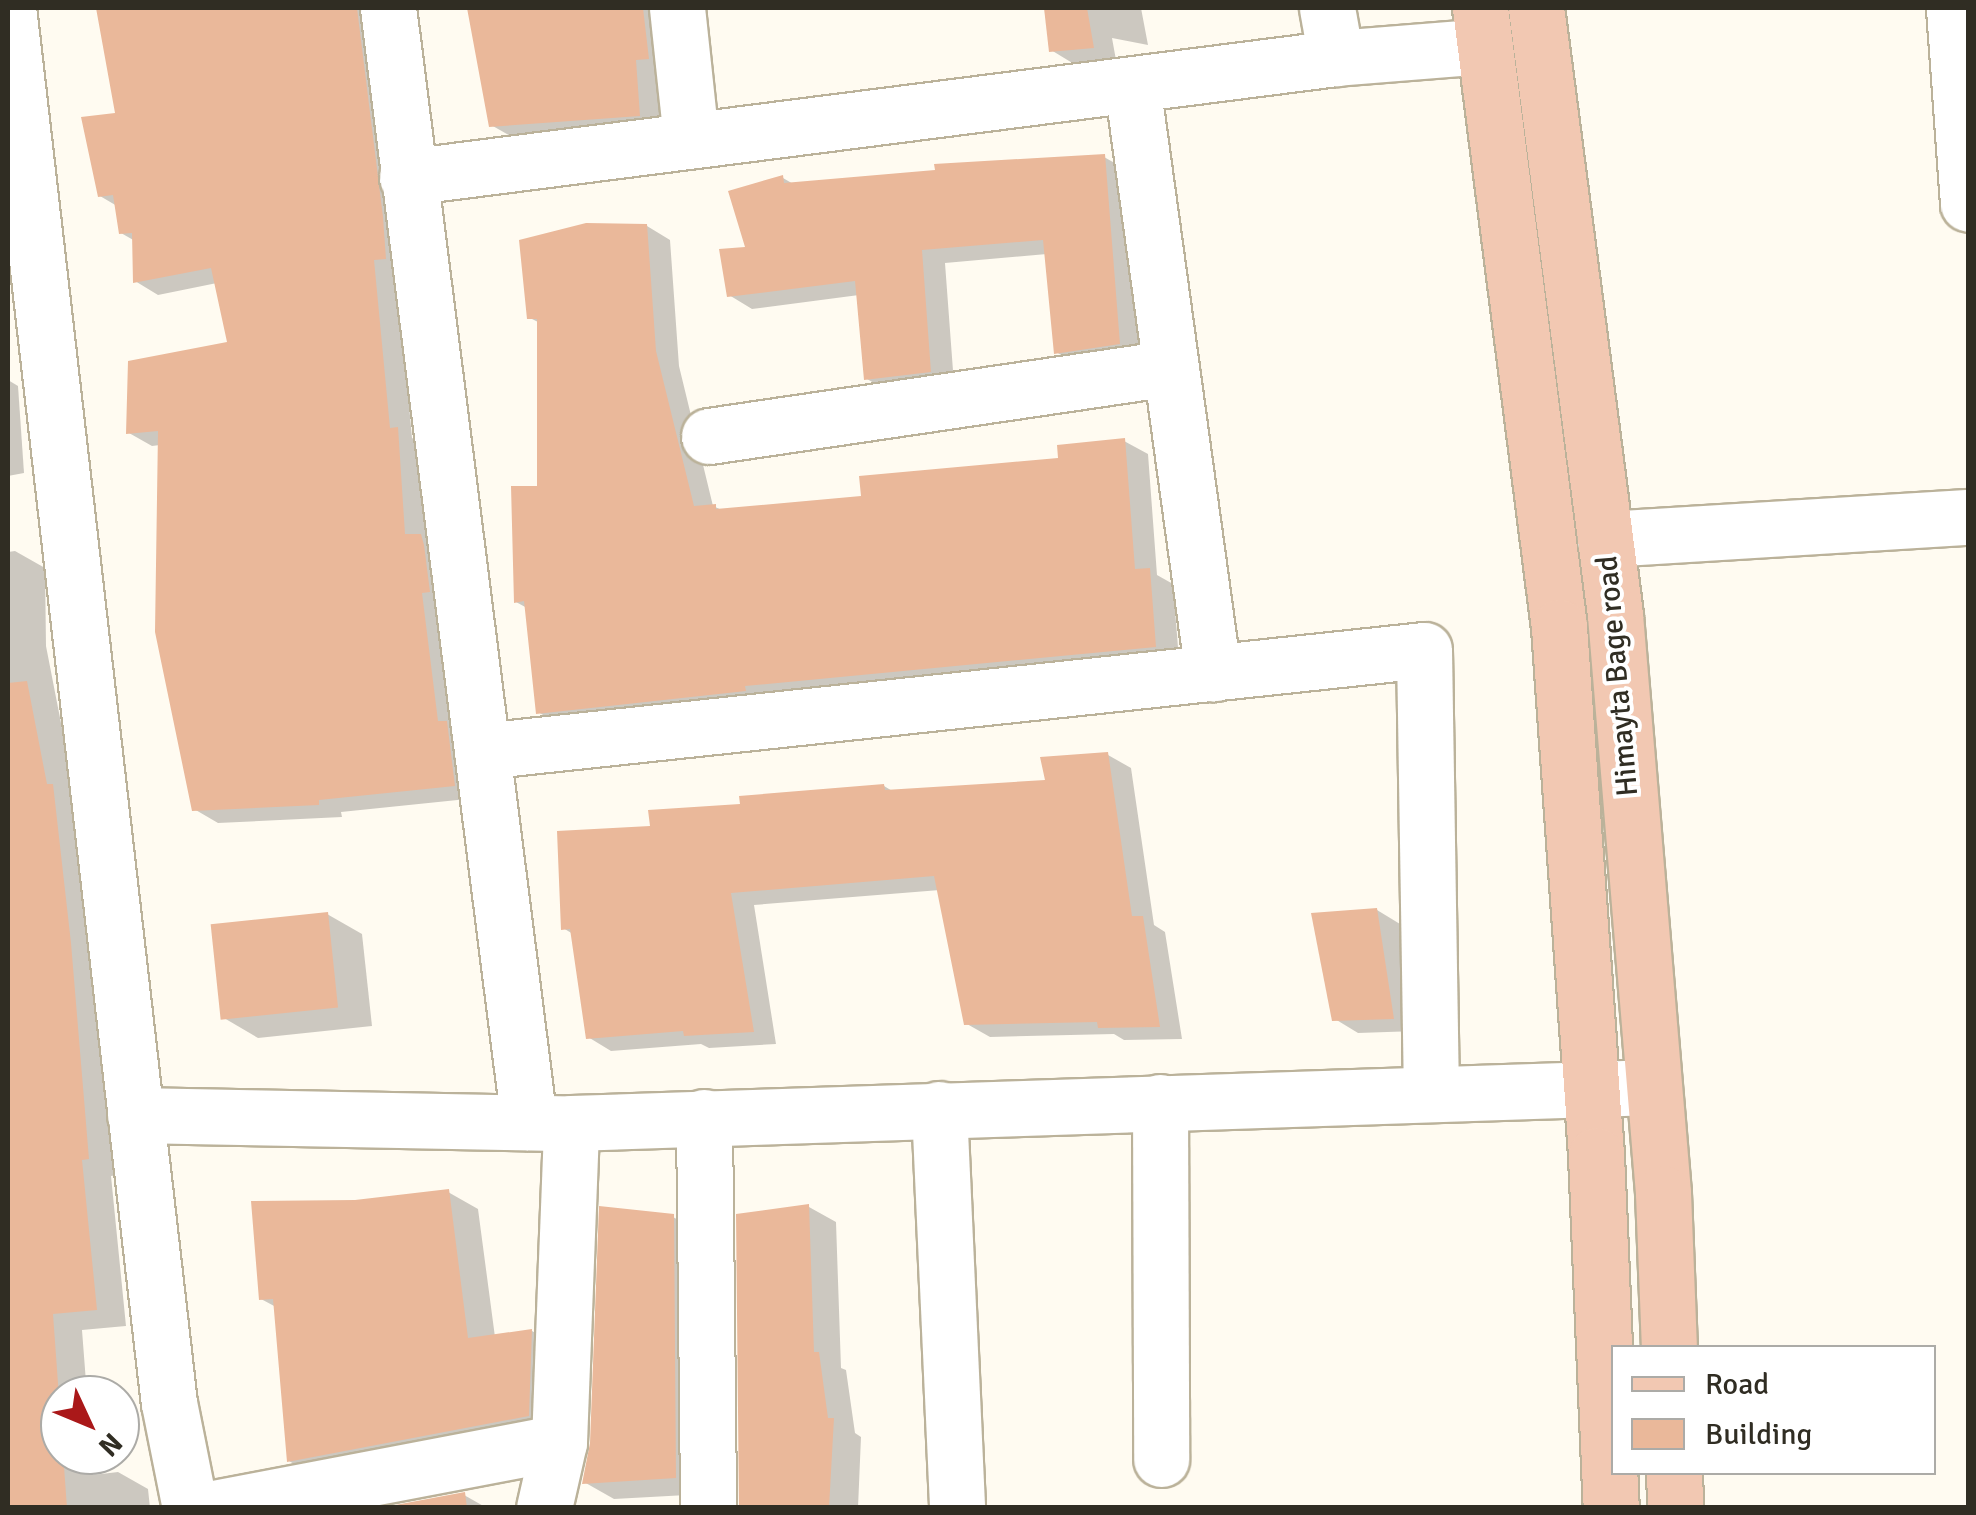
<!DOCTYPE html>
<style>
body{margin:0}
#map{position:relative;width:1976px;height:1515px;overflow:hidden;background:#fffbf1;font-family:Signika,sans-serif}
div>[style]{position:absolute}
.shadow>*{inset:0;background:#0003}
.building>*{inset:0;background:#eab89a;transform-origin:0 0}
.roads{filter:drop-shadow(2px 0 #bbb29a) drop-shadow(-2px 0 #bbb29a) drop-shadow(0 2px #bbb29a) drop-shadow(0 -2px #bbb29a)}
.minor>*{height:55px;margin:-27.5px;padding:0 27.5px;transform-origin:27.5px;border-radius:27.5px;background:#fff}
.major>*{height:55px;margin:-27.5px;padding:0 27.5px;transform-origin:27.5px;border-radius:27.5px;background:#f2c8b2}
span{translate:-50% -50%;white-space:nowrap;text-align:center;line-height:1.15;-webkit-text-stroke:8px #fff;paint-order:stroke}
.street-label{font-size:30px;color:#302d23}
.frame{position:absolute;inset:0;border:10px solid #302d23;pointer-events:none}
.legend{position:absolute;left:1611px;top:1345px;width:325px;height:130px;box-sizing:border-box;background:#fff;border:2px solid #acaba7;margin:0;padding:12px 18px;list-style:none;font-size:30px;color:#302d23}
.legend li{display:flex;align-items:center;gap:20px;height:50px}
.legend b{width:50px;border:2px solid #acaba7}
.north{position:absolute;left:40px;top:1375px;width:100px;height:100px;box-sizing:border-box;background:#fff;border:2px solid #acaba7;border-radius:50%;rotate:134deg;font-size:28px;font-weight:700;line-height:40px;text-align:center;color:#302d23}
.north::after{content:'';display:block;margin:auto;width:35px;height:45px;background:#aa1819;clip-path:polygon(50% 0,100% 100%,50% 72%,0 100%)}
</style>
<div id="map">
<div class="shadow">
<div style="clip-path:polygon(116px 8px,385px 8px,397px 272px,412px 438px,421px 443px,427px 540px,444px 550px,477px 798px,341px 812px,342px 817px,218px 823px,194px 809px,160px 445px,152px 446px,129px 433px,230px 344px,217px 283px,158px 295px,135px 281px,135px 241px,121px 233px,117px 206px,100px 196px,118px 115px,99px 9px)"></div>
<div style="clip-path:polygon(470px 8px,674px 8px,673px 134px,526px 145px,491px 125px)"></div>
<div style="clip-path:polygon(1047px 8px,1141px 8px,1148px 45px,1112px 38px,1116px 60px,1074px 64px,1051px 50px)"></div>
<div style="clip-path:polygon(1104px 157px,1127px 170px,1143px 356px,1080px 366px,1056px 352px,1047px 254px,945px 263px,954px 384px,890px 392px,867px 379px,859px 295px,752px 309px,729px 295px,783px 178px,795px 185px)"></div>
<div style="clip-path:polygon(647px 226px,670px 240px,679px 366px,713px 506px,724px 511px,864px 499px,1060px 460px,1124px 441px,1148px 454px,1157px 575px,1173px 584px,1179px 660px,562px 726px,538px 712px,527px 608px,516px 602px,540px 489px,540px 323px,530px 318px)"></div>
<div style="clip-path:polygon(8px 380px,18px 386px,24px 473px,8px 476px)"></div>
<div style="clip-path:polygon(15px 551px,45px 568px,46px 646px,76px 800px,118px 1175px,111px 1176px,126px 1326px,82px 1330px,87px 1395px,60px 1395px,60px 1455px,91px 1455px,93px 1475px,118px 1472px,148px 1489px,150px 1508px,8px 1508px,8px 552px)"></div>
<div style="clip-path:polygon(1108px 755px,1131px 768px,1154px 925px,1165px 932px,1182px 1039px,1124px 1040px,1114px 1034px,990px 1037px,967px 1024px,940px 890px,754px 905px,776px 1044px,709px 1048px,701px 1044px,611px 1051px,588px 1037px,573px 934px,563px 928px,653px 828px,743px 806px,884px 786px,894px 792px,1048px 782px)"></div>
<div style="clip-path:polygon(1377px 910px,1400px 924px,1417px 1031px,1358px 1033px,1335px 1019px)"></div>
<div style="clip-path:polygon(327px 914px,362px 934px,372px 1026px,258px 1038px,224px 1018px)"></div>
<div style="clip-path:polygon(448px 1192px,478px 1209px,495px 1337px,532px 1331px,561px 1348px,558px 1432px,319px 1478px,289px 1461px,276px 1307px,261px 1299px)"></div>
<div style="clip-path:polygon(809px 1207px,836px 1222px,841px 1368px,846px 1370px,855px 1433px,861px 1437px,858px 1508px,742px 1508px)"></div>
<div style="clip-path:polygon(673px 1217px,703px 1234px,705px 1494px,614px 1499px,584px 1482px,593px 1443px)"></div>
<div style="clip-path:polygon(464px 1495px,487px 1508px,396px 1508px)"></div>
</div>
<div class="building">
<div style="clip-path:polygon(96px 8px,357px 8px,383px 217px,386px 259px,374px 260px,390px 428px,398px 427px,405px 534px,421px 534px,424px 545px,430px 592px,422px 593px,438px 721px,447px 721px,455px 786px,319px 800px,319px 805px,192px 811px,155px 632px,158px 431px,126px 434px,128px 361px,227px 342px,211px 268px,133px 283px,132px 233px,119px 234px,113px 195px,98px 197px,81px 117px,115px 113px)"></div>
<div style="clip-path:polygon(467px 8px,643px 8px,649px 59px,636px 60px,640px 116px,489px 127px)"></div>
<div style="clip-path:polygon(1044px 8px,1087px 8px,1094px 48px,1049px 52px)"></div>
<div style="clip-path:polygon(1105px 154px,1120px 344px,1054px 354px,1043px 240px,922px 250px,931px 372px,864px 380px,855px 281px,727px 297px,719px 249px,745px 247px,728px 191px,783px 175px,784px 183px,935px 170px,934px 164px)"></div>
<div style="clip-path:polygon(586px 223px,647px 224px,656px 351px,694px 506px,716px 504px,716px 509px,861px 496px,859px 476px,1058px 458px,1057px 445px,1125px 438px,1135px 569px,1150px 568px,1156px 647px,745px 686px,746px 691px,536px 714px,524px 601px,514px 603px,511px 486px,537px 486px,537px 319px,527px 319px,519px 240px)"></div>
<div style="clip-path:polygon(27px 681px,47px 784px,53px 784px,71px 943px,89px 1159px,82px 1160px,97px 1310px,53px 1314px,67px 1508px,8px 1508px,8px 683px)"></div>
<div style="clip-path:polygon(1108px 752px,1132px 916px,1143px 916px,1160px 1027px,1098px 1028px,1097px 1022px,964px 1025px,934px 876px,731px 893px,754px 1032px,684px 1036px,683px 1031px,586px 1039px,570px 929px,561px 930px,557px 831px,650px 826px,648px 810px,740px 804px,739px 796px,884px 784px,885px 790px,1045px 780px,1040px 757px)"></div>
<div style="clip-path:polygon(1377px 908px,1394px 1019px,1332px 1021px,1311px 913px)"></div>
<div style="left:328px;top:912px;width:96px;height:118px;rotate:84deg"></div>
<div style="clip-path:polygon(449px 1189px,468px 1338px,532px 1329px,529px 1416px,287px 1462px,273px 1299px,259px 1300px,251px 1201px,355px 1200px)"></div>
<div style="clip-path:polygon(809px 1204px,814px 1352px,819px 1352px,828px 1418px,834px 1418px,829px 1508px,739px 1508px,736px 1214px)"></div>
<div style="clip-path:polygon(599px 1206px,674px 1214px,676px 1478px,582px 1484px,590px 1443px)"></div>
<div style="clip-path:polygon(465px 1492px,467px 1508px,390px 1508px,390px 1506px)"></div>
</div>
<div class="roads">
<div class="minor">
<div style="left:8px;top:8px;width:1404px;rotate:83.42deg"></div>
<div style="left:169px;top:1403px;width:107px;rotate:78.7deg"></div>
<div style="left:388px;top:8px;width:1123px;rotate:82.79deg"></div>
<div style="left:677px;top:8px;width:133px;rotate:83.9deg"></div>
<div style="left:1327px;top:8px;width:51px;rotate:79.8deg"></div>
<div style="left:1954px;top:8px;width:196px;rotate:85.9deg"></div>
<div style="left:1132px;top:85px;width:594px;rotate:82.16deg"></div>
<div style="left:407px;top:177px;width:937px;rotate:-7.3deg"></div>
<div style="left:1336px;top:58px;width:149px;rotate:-4.6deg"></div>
<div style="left:709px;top:436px;width:467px;rotate:-8.4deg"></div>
<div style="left:1605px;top:539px;width:364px;rotate:-3.5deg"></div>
<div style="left:482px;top:751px;width:947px;rotate:-6.12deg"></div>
<div style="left:1424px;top:650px;width:444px;rotate:89.1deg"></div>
<div style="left:1160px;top:1102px;width:357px;rotate:89.8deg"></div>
<div style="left:939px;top:1109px;width:399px;rotate:87.4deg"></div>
<div style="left:135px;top:1115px;width:436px;rotate:1.1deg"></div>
<div style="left:571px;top:1123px;width:1083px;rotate:-1.91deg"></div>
<div style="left:704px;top:1117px;width:391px;rotate:89.4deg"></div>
<div style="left:214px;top:1508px;width:351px;rotate:-10.8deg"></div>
<div style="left:544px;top:1508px;width:68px;rotate:-77.2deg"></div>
<div style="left:559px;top:1442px;width:319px;rotate:-87.8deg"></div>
</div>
<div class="major">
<div style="left:1480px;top:8px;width:624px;rotate:82.73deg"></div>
<div style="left:1559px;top:627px;width:529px;rotate:85.99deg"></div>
<div style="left:1596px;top:1155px;width:353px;rotate:87.6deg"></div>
<div style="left:1536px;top:8px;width:612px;rotate:82.58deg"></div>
<div style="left:1615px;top:615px;width:580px;rotate:85.25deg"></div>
<div style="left:1663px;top:1193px;width:155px;rotate:87.8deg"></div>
<div style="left:1674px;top:1472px;width:36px;rotate:88deg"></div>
</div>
</div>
<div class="street-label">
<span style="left:1618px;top:676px;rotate:-95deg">Himayta Bage road</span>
</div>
<div class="frame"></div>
<ul class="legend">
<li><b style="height:12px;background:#f2c8b2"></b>Road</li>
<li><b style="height:28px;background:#eab89a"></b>Building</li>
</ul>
<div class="north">N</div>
</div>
